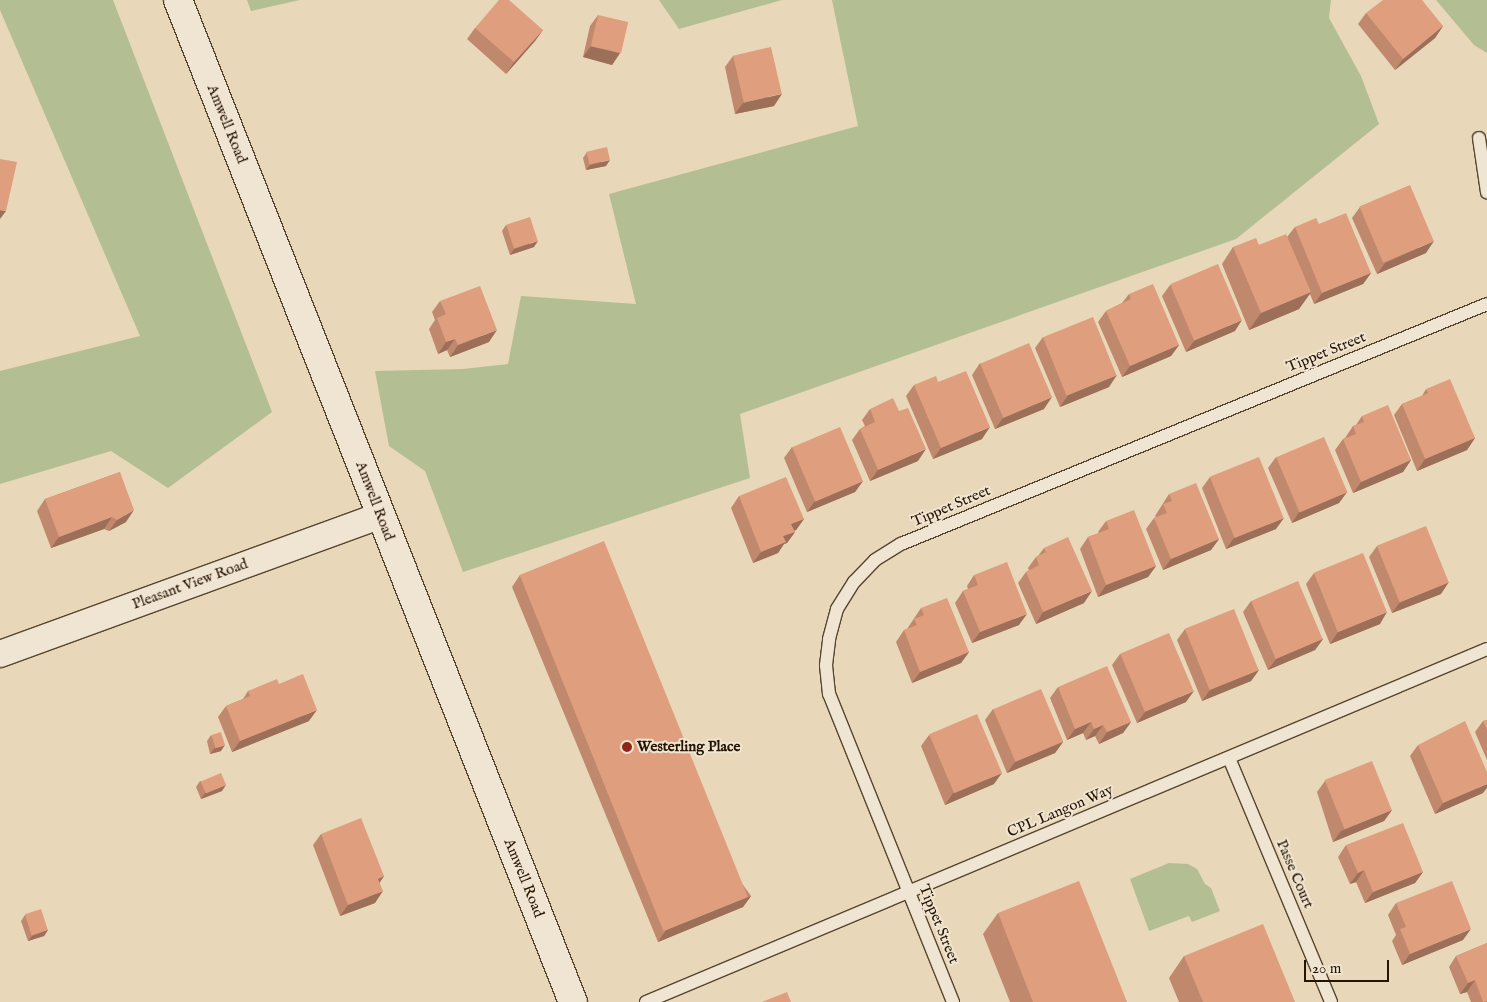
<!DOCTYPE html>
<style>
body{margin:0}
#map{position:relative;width:1487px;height:1002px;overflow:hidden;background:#e8d7b9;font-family:"IM FELL English",serif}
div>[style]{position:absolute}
.green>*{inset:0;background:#b3bf92}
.roads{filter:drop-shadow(1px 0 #56452e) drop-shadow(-1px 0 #56452e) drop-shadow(0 1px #56452e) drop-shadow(0 -1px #56452e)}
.lane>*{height:12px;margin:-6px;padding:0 6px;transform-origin:6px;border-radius:6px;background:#f0e5d2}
.street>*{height:26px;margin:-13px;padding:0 13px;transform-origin:13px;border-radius:13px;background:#f0e5d2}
.secondary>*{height:28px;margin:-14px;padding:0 14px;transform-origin:14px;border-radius:14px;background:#f0e5d2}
.wall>*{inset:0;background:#c0886c}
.shaded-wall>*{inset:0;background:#9c6f58}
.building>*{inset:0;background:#df9e7e;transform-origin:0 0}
.dots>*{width:14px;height:14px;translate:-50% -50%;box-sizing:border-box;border:2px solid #f0e5d2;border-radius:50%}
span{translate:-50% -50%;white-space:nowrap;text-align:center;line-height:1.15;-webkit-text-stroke:4px #f0e5d2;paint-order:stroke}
.street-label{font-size:15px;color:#251400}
.poi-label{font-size:15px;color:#251400;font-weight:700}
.left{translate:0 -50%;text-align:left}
.scale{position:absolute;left:1304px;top:960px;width:85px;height:22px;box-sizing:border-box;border:2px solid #251400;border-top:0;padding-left:6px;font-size:15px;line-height:18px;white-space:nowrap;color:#251400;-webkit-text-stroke:4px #f0e5d2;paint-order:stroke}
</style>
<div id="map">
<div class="green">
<div style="clip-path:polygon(0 0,113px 0,272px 412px,168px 488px,111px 451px,0 484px,0 371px,140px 336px,0 10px)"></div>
<div style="clip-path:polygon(247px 0,300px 0,251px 11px)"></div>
<div style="clip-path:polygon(659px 0,782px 0,679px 29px)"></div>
<div style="clip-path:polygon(832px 0,1331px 0,1329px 18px,1361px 76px,1379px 124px,1236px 239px,740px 414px,750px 478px,463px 572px,425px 471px,389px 446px,375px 371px,463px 369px,508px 364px,521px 296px,636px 304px,609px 194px,858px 126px)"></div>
<div style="clip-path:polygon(1436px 0,1487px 0,1487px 53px,1474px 45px)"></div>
<div style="clip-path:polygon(1169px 863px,1188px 864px,1197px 869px,1205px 884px,1211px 888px,1220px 911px,1192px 922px,1189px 916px,1149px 931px,1130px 879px)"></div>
</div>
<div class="roads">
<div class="lane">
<div style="left:1479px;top:138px;width:55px;rotate:81.6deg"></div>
<div style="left:1229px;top:758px;width:264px;rotate:67.3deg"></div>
<div style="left:646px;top:1002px;width:912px;rotate:-22.77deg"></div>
<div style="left:953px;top:1002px;width:332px;rotate:-111.9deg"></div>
<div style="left:829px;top:694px;width:29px;rotate:-96deg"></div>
<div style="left:826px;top:665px;width:26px;rotate:-83deg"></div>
<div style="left:829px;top:639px;width:31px;rotate:-75deg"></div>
<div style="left:837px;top:609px;width:32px;rotate:-58deg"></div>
<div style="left:854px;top:582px;width:30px;rotate:-46deg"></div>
<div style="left:875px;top:560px;width:31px;rotate:-32deg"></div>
<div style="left:901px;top:544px;width:633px;rotate:-22.27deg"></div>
</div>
<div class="street">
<div style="left:0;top:654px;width:404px;rotate:-20deg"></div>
</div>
<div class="secondary">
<div style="left:178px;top:0;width:1077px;rotate:68.49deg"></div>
</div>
</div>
<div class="wall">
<div style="clip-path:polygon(1366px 13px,1443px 26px,1435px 38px,1395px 70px,1358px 24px)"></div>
<div style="clip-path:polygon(598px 15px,620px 53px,612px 65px,583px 57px,590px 26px)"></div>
<div style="clip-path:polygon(475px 28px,543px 30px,535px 41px,506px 74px,467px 39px)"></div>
<div style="clip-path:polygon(733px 56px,774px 106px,735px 114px,725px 67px)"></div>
<div style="clip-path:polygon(587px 152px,606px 166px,586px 170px,583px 158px)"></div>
<div style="clip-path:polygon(1360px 207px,1426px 253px,1377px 274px,1352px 218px)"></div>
<div style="clip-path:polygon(1319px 224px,1371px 273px,1363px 284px,1314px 304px,1310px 294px,1299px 309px,1249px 330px,1222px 264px,1233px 247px,1259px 245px,1287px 237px,1295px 227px)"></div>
<div style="clip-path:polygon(506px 225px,534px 247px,510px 255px,502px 231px)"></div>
<div style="clip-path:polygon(1170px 285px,1235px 331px,1186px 352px,1162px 296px)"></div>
<div style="clip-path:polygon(1129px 294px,1179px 345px,1171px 356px,1122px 377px,1098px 322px,1106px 311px,1122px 303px)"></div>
<div style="clip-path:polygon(440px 301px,489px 342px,450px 357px,447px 350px,438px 354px,429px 329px,435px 320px,432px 312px)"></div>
<div style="clip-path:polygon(1043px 337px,1109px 387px,1060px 407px,1035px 348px)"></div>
<div style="clip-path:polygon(980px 363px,1044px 409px,995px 429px,972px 375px)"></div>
<div style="clip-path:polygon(938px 382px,982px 439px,933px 459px,906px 396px,914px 385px)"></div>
<div style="clip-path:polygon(1426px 389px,1475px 438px,1467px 450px,1417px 471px,1394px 415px,1402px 404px,1422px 396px)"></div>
<div style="clip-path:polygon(870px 409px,918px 461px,870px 481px,852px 440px,860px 429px,865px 426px,862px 420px)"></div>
<div style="clip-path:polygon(1362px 416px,1411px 460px,1403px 472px,1353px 493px,1335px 450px,1343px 439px,1345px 438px,1353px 426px,1356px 425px)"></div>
<div style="clip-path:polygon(792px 447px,863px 481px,855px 492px,807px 512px,784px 458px)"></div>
<div style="clip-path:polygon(1276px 457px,1347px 492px,1339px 503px,1292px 523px,1268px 468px)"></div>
<div style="clip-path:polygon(120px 472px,126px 522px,109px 531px,104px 529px,51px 548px,37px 511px,45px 499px)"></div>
<div style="clip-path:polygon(1210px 477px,1276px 529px,1226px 549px,1202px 488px)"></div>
<div style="clip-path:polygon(1169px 494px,1219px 539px,1211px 550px,1163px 570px,1146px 529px,1154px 518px,1156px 517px,1155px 516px)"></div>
<div style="clip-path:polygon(739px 496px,804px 519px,796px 530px,794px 531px,795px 532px,787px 543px,784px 544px,778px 553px,753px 563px,731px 508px)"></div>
<div style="clip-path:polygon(1106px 521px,1156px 566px,1148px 577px,1098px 597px,1080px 549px,1088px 537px,1099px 533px,1098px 532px)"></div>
<div style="clip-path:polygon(1377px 546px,1441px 594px,1392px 613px,1369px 557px)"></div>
<div style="clip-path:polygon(1044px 548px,1084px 603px,1036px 624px,1018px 583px,1026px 572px,1029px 570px,1028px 568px,1036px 557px,1038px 556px)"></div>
<div style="clip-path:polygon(1314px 573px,1380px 624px,1330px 644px,1306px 584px)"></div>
<div style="clip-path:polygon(520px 575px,751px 896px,743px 907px,658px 942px,512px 587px)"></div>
<div style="clip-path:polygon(974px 575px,1019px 625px,972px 643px,955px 603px,963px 591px,968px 589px,967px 586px)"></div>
<div style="clip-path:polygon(1251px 601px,1323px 639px,1315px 650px,1268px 670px,1243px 612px)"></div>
<div style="clip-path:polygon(921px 608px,969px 652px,961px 663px,912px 683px,896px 642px,904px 630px,907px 629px)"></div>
<div style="clip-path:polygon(1185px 629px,1259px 670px,1251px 681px,1202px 701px,1177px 640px)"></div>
<div style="clip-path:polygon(1120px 654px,1186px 702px,1137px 723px,1112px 665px)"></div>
<div style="clip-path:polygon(279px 684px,309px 721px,232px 752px,218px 717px,226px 706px,243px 699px,248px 691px)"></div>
<div style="clip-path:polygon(1058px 687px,1131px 722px,1123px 733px,1099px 744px,1095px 736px,1086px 740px,1083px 733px,1067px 740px,1050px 698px)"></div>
<div style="clip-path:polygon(993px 709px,1063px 742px,1055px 753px,1007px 773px,985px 720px)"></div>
<div style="clip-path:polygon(1487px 720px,1487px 760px,1475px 732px,1483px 721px)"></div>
<div style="clip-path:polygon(211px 735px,221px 751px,210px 754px,207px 741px)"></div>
<div style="clip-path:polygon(929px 735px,994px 784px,945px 805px,921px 746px)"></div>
<div style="clip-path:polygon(1418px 745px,1483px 793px,1435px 814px,1410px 756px)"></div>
<div style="clip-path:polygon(200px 781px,222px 791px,201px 799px,196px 787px)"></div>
<div style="clip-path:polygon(1325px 781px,1392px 810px,1384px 821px,1333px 842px,1317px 792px)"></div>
<div style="clip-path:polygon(321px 834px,384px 876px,380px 882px,375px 903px,340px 916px,313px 845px)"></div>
<div style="clip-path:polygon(1346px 845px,1423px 872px,1415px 883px,1365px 903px,1356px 882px,1350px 884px,1338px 857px)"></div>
<div style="clip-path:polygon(1396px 903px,1463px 940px,1402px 965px,1392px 941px,1396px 935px,1388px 915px)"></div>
<div style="clip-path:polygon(998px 913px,1127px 1002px,1010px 1002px,983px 934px)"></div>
<div style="clip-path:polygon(25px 915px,48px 930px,44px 936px,28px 941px,21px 921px)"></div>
<div style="clip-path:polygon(1487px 943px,1487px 1002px,1471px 1002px,1467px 992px,1460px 994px,1449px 967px,1456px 956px)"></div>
<div style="clip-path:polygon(1184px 956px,1295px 1002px,1179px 1002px,1169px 978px)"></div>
</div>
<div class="shaded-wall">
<div style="clip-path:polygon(1443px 26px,1435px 38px,1395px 70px,1403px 59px)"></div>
<div style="clip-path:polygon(543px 30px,535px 41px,506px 74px,514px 62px)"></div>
<div style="clip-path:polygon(591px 46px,620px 53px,612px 65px,583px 57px)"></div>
<div style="clip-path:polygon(782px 94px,774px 106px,735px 114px,743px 103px)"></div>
<div style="clip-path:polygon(610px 160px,606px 166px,586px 170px,590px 165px)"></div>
<div style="clip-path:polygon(0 210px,6px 211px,0 219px)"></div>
<div style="clip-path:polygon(538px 241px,534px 247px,510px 255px,514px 249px)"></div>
<div style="clip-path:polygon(1434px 241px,1426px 253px,1377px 274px,1385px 263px)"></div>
<div style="clip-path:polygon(1371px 273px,1363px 284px,1314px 304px,1322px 293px)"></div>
<div style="clip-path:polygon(1311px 292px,1299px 309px,1249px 330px,1261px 313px)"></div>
<div style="clip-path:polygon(1242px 320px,1235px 331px,1186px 352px,1194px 341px)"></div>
<div style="clip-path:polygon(497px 330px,489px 342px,450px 357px,458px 345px)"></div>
<div style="clip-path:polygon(455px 339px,447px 350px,438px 354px,446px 342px)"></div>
<div style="clip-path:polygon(1179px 345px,1171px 356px,1122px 377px,1130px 366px)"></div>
<div style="clip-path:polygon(1117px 375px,1109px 387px,1060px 407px,1068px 395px)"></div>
<div style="clip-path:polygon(1052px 397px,1044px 409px,995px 429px,1003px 418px)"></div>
<div style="clip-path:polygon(990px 427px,982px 439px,933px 459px,941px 448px)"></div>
<div style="clip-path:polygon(1475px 438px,1467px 450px,1417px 471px,1425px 459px)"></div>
<div style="clip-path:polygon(926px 449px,918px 461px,870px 481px,878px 470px)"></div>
<div style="clip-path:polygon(1411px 460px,1403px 472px,1353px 493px,1361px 482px)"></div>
<div style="clip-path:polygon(863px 481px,855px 492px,807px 512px,815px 501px)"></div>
<div style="clip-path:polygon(1347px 492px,1339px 503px,1292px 523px,1299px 512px)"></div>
<div style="clip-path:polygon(134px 510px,126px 522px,109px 531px,117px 520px)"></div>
<div style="clip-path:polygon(112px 517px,104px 529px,51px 548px,59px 537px)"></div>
<div style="clip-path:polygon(1284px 518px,1276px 529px,1226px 549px,1234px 538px)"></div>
<div style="clip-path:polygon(804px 519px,796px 530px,784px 535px,791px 524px)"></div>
<div style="clip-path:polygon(795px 532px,787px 543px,784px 544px,778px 553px,753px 563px,761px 552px,783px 536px)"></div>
<div style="clip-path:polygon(1219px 539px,1211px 550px,1163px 570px,1171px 559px)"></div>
<div style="clip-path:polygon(1156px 566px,1148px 577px,1098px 597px,1106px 585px)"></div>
<div style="clip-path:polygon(1449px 582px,1441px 594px,1392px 613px,1400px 602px)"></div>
<div style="clip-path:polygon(1092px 591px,1084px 603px,1036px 624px,1043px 612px)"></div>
<div style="clip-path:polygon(1387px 612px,1380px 624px,1330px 644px,1338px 632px)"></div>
<div style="clip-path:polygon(1027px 614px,1019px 625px,972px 643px,980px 632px)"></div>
<div style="clip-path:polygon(1323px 639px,1315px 650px,1268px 670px,1276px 659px)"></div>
<div style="clip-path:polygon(969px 652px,961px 663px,912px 683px,920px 672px)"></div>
<div style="clip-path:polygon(1259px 670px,1251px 681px,1202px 701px,1210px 690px)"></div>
<div style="clip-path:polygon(1194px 691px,1186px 702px,1137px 723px,1145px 712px)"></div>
<div style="clip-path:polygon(317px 710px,309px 721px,232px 752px,240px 741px)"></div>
<div style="clip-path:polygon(1091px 722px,1083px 733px,1067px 740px,1075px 729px)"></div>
<div style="clip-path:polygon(1131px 722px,1123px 733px,1099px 744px,1107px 732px)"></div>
<div style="clip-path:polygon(1103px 725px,1095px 736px,1086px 740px,1094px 729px)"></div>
<div style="clip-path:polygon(1063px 742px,1055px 753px,1007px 773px,1015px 762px)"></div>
<div style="clip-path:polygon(225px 745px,221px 751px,210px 754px,215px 748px)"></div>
<div style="clip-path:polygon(1002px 773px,994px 784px,945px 805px,953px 793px)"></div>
<div style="clip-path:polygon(1487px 784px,1487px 788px,1483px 793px,1435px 814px,1443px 803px)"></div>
<div style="clip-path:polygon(226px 785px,222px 791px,201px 799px,205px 793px)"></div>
<div style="clip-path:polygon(1392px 810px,1384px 821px,1333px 842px,1341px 831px)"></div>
<div style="clip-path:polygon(1364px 870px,1356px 882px,1350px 884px,1358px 873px)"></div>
<div style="clip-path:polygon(1423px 872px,1415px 883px,1365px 903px,1373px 892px)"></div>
<div style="clip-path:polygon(384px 876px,376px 888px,378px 879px)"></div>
<div style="clip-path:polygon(383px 891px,375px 903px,340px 916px,348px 905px)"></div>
<div style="clip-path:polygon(751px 896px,743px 907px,658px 942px,666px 930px)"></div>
<div style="clip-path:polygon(1471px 929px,1463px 940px,1402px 965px,1410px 954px)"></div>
<div style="clip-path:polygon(48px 930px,44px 936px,28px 941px,32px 936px)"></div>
<div style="clip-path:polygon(1475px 980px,1467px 992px,1460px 994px,1468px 983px)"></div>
</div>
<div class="building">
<div style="clip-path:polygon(499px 0,509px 0,543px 30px,514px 62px,475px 28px)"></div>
<div style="clip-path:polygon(1383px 0,1422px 0,1443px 26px,1403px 59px,1366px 13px)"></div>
<div style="left:598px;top:15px;width:31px;height:32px;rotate:13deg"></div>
<div style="left:771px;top:47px;width:48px;height:39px;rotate:77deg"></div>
<div style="left:607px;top:147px;width:13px;height:21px;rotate:77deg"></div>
<div style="clip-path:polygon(0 159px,17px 162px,6px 211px,0 210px)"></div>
<div style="left:1410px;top:185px;width:61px;height:55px;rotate:67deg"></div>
<div style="clip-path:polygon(1346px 213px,1371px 273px,1322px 293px,1295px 227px,1316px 218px,1319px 224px)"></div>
<div style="left:530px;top:217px;width:25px;height:25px;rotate:72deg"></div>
<div style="clip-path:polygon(1286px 234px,1311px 292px,1261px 313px,1233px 247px,1256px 238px,1259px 245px)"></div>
<div style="left:1218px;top:264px;width:61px;height:52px;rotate:67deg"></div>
<div style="clip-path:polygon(1153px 284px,1179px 345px,1130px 366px,1106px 311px,1131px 299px,1129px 294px)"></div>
<div style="clip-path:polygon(480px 286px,497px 330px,458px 345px,455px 339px,446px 342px,437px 318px,446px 314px,440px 301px)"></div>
<div style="left:1093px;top:317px;width:63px;height:54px;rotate:68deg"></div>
<div style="left:1029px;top:343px;width:59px;height:53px;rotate:67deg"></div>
<div style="clip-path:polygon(966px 371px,990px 427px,941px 448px,914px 385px,936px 376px,938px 382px)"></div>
<div style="clip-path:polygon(1450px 379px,1475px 438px,1425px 459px,1402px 404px,1428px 393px,1426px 389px)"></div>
<div style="clip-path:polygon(893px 398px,899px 411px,908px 408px,926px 449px,878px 470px,860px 429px,875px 422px,870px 409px)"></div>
<div style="clip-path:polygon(1388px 405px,1411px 460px,1361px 482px,1343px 439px,1356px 434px,1353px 426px,1364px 422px,1362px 416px)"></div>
<div style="left:840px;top:427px;width:59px;height:52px;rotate:67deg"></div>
<div style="left:1324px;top:437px;width:60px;height:52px;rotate:67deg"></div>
<div style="left:1259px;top:457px;width:66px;height:53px;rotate:68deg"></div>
<div style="clip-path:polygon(120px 472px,134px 510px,117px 520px,112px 517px,59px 537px,45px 499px)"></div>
<div style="clip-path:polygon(786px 477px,804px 519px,791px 524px,795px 532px,783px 536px,786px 542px,761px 552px,739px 496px)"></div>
<div style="clip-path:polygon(1196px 483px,1219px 539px,1171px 559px,1154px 518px,1167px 513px,1163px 504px,1172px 501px,1169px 494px)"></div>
<div style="clip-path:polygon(1134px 510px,1156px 566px,1106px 585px,1088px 537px,1109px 529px,1106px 521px)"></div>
<div style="left:1426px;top:526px;width:61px;height:53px;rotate:68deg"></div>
<div style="clip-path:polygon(1068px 537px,1092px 591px,1043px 612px,1026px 572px,1039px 565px,1036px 557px,1046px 552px,1044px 548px)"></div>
<div style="left:604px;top:541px;width:384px;height:91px;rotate:68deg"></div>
<div style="left:1363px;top:553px;width:64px;height:53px;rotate:68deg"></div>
<div style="clip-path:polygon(1007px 562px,1027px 614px,980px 632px,963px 591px,978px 585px,974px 575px)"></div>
<div style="left:1298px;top:581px;width:63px;height:51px;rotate:67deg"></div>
<div style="clip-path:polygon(947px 598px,969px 652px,920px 672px,904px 630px,917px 625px,914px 619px,924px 615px,921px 608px)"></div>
<div style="left:1234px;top:609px;width:66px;height:53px;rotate:68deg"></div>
<div style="left:1169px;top:633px;width:63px;height:53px;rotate:67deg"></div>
<div style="clip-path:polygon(1107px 666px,1131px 722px,1107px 732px,1103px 725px,1094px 729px,1091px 722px,1075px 729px,1058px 687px)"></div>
<div style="clip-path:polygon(303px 674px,317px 710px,240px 741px,226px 706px,250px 696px,248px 691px,277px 679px,279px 684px)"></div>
<div style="left:1041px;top:689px;width:57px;height:52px;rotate:67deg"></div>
<div style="left:977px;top:714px;width:64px;height:52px;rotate:67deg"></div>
<div style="clip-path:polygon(1487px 720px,1487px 730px,1483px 721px)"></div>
<div style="clip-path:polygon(1465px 721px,1487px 772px,1487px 784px,1443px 803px,1418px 745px)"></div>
<div style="left:221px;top:732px;width:14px;height:10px;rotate:73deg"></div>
<div style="left:1372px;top:761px;width:53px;height:51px;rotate:68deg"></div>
<div style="left:221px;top:773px;width:13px;height:22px;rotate:67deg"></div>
<div style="clip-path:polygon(361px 818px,384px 876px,378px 879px,383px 891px,348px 905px,321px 834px)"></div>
<div style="clip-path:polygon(1403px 823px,1423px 872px,1373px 892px,1364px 870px,1358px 873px,1346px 845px)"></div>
<div style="clip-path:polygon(1079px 881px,1127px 1002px,1033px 1002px,998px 913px)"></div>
<div style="clip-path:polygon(1452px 881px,1471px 929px,1410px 954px,1400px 929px,1406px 927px,1396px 903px)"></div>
<div style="left:41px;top:909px;width:22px;height:17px;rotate:72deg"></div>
<div style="clip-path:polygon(1263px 924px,1295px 1002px,1203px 1002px,1184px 956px)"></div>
<div style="clip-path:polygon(1487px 943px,1487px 1001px,1483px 1002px,1475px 980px,1468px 983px,1456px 956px)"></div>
<div style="clip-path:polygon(787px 992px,791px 1002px,762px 1002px)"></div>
</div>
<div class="dots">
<div style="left:627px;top:747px;background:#8f2418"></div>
</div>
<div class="street-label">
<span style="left:227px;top:124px;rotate:68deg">Amwell Road</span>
<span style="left:1326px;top:352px;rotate:-22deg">Tippet Street</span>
<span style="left:375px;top:501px;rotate:69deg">Amwell Road</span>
<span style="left:951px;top:506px;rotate:-23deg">Tippet Street</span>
<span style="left:190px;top:584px;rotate:-20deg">Pleasant View Road</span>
<span style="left:1060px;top:811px;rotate:-23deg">CPL Langon Way</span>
<span style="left:1295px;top:874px;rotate:67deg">Passe Court</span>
<span style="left:524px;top:878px;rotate:68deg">Amwell Road</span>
<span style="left:939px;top:924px;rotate:68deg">Tippet Street</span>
</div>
<div class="poi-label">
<span class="left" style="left:637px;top:747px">Westerling Place</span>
</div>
<div class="scale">20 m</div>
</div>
